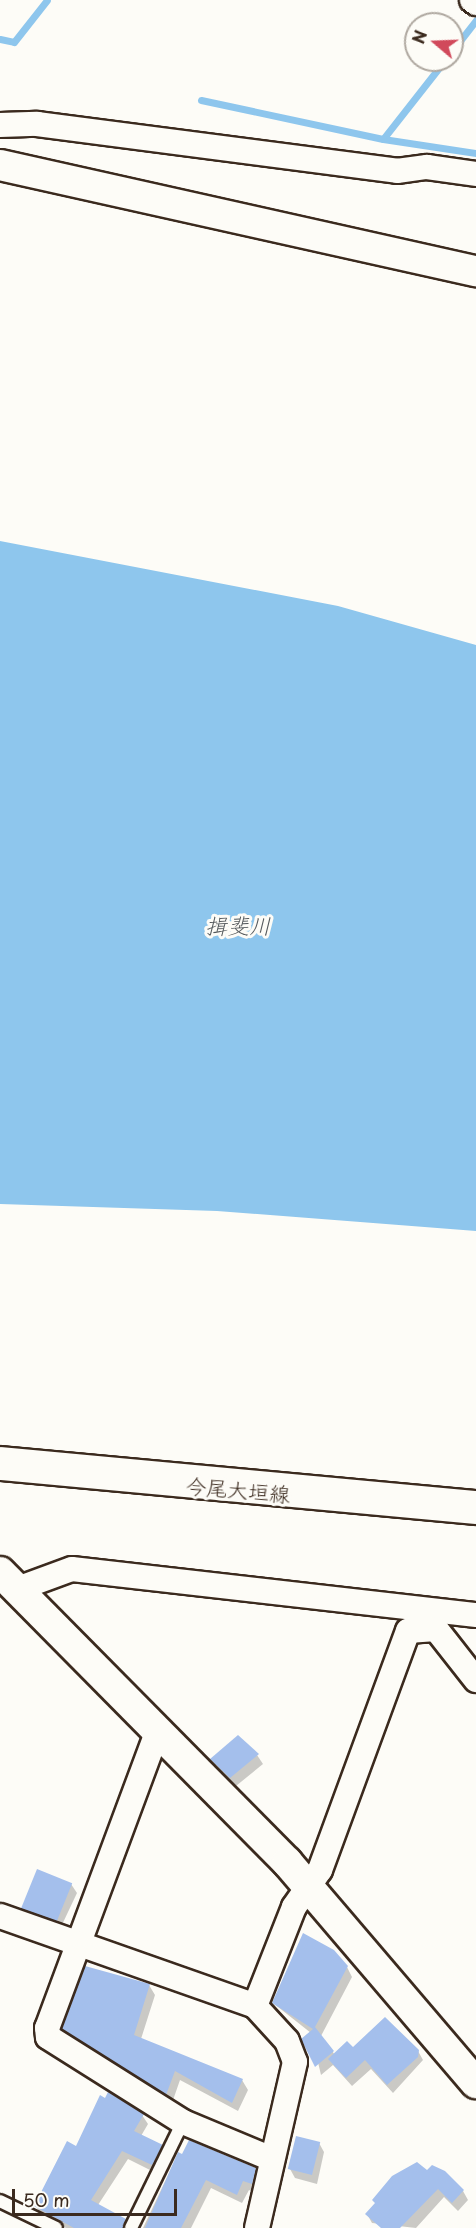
<!DOCTYPE html>
<meta charset="utf-8">
<style>
body{margin:0}
#map{position:relative;width:476px;height:2228px;overflow:hidden;background:#fdfcf7;font-family:"Playpen Sans","Klee One",sans-serif}
div>[style]{position:absolute}
.water>*{inset:0;background:#8ec6ed}
.shadow>*{inset:0;background:#0003}
.stream>*{height:7px;margin:-3.5px;padding:0 3.5px;transform-origin:3.5px;border-radius:3.5px;background:#8ec6ed}
.building>*{inset:0;background:#a4bfec;transform-origin:0 0}
.roads{filter:drop-shadow(2px 0 #3b2a1e) drop-shadow(-2px 0 #3b2a1e) drop-shadow(0 2px #3b2a1e) drop-shadow(0 -2px #3b2a1e)}
.service>*{height:12px;margin:-6px;padding:0 6px;transform-origin:6px;border-radius:6px;background:#fdfcf7}
.minor>*{height:24px;margin:-12px;padding:0 12px;transform-origin:12px;border-radius:12px;background:#fdfcf7}
.tertiary>*{height:30px;margin:-15px;padding:0 15px;transform-origin:15px;border-radius:15px;background:#fdfcf7}
.secondary>*{height:33px;margin:-16.5px;padding:0 16.5px;transform-origin:16.5px;border-radius:16.5px;background:#fdfcf7}
span{translate:-50% -50%;white-space:nowrap;text-align:center;line-height:1.15;-webkit-text-stroke:6px #fdfcf7;paint-order:stroke}
.street-label{font-size:21px;color:#3b2a1e}
.water-label{font-size:22px;color:#54595c;font-style:italic}
.north{position:absolute;left:404px;top:12px;width:60px;height:60px;box-sizing:border-box;background:#fdfcf7;border:2px solid #afa8a0;border-radius:50%;rotate:289deg;font-size:16px;font-weight:700;line-height:24px;text-align:center;color:#3b2a1e}
.north::after{content:'';display:block;margin:auto;width:21px;height:27px;background:#d1495b;clip-path:polygon(50% 0,100% 100%,50% 72%,0 100%)}
.scale{position:absolute;left:12px;top:2189px;width:165px;height:27px;box-sizing:border-box;border:3px solid #3b2a1e;border-top:0;padding-left:8px;font-size:18px;line-height:21px;white-space:nowrap;color:#3b2a1e;-webkit-text-stroke:4px #fdfcf7;paint-order:stroke}
</style>
<div id="map">
<div class="water">
<div style="clip-path:polygon(0 541px,338px 606px,476px 645px,476px 1231px,217px 1211px,0 1204px)"></div>
</div>
<div class="shadow">
<div style="clip-path:polygon(257px 1755px,263px 1764px,236px 1786px,212px 1760px)"></div>
<div style="clip-path:polygon(71px 1884px,77px 1893px,60px 1929px,29px 1918px,23px 1908px)"></div>
<div style="clip-path:polygon(347px 1967px,352px 1977px,321px 2036px,335px 2055px,353px 2049px,418px 2051px,423px 2060px,393px 2093px,371px 2069px,352px 2086px,333px 2065px,321px 2075px,311px 2033px,273px 2003px)"></div>
<div style="clip-path:polygon(149px 1985px,155px 1995px,141px 2039px,242px 2080px,248px 2090px,238px 2111px,180px 2080px,172px 2103px,69px 2039px,64px 2029px)"></div>
<div style="clip-path:polygon(142px 2115px,148px 2124px,141px 2136px,162px 2146px,167px 2155px,158px 2174px,128px 2159px,98px 2205px,129px 2228px,66px 2228px,41px 2215px,36px 2206px,77px 2148px)"></div>
<div style="clip-path:polygon(319px 2143px,324px 2152px,317px 2184px,295px 2178px,290px 2169px)"></div>
<div style="clip-path:polygon(178px 2154px,255px 2169px,261px 2178px,257px 2194px,249px 2190px,242px 2203px,211px 2188px,191px 2228px,143px 2228px)"></div>
<div style="clip-path:polygon(427px 2172px,463px 2191px,468px 2200px,458px 2211px,444px 2197px,416px 2228px,372px 2223px,367px 2214px)"></div>
</div>
<div class="stream">
<div style="left:0;top:39px;width:14px;rotate:12deg"></div>
<div style="left:14px;top:42px;width:53px;rotate:-51.8deg"></div>
<div style="left:452px;top:51px;width:39px;rotate:-52deg"></div>
<div style="left:445px;top:60px;width:100px;rotate:128.1deg"></div>
<div style="left:383px;top:139px;width:94px;rotate:8.6deg"></div>
<div style="left:201px;top:100px;width:186px;rotate:12.1deg"></div>
</div>
<div class="building">
<div style="clip-path:polygon(238px 1735px,259px 1754px,230px 1778px,210px 1759px)"></div>
<div style="left:37px;top:1869px;width:38px;height:43px;rotate:22deg"></div>
<div style="clip-path:polygon(303px 1933px,334px 1950px,348px 1966px,315px 2027px,334px 2051px,315px 2067px,301px 2039px,313px 2029px,272px 2003px)"></div>
<div style="clip-path:polygon(85px 1966px,150px 1984px,134px 2035px,243px 2079px,232px 2103px,175px 2071px,166px 2095px,62px 2029px)"></div>
<div style="clip-path:polygon(385px 2017px,419px 2050px,418px 2057px,387px 2085px,365px 2060px,346px 2078px,328px 2059px,347px 2041px,353px 2047px)"></div>
<div style="clip-path:polygon(108px 2092px,144px 2114px,134px 2131px,163px 2145px,152px 2165px,122px 2151px,91px 2200px,126px 2219px,123px 2228px,74px 2228px,34px 2206px,67px 2141px,76px 2146px,100px 2095px,105px 2098px)"></div>
<div style="left:296px;top:2136px;width:25px;height:34px;rotate:14deg"></div>
<div style="clip-path:polygon(189px 2140px,256px 2168px,252px 2184px,243px 2181px,237px 2195px,206px 2180px,181px 2228px,145px 2228px,178px 2152px,182px 2154px)"></div>
<div style="clip-path:polygon(417px 2162px,427px 2170px,432px 2165px,445px 2171px,464px 2190px,452px 2203px,438px 2189px,400px 2228px,381px 2228px,365px 2214px,375px 2203px,372px 2200px,392px 2176px)"></div>
</div>
<div class="roads">
<div class="service">
<div style="left:0;top:2201px;width:62px;rotate:25.7deg"></div>
<div style="left:131px;top:2228px;width:118px;rotate:-63.9deg"></div>
</div>
<div class="minor">
<div style="left:472px;top:0;width:5px;rotate:37deg"></div>
<div style="left:0;top:125px;width:37px;rotate:-2deg"></div>
<div style="left:37px;top:124px;width:363px;rotate:7.4deg"></div>
<div style="left:397px;top:171px;width:30px;rotate:-8deg"></div>
<div style="left:427px;top:167px;width:49px;rotate:8.1deg"></div>
<div style="left:20px;top:1588px;width:55px;rotate:-20.1deg"></div>
<div style="left:72px;top:1569px;width:407px;rotate:6.5deg"></div>
<div style="left:158px;top:1730px;width:318px;rotate:110.4deg"></div>
<div style="left:47px;top:2028px;width:9px;rotate:84deg"></div>
<div style="left:48px;top:2037px;width:160px;rotate:32.2deg"></div>
<div style="left:183px;top:2122px;width:96px;rotate:22.6deg"></div>
<div style="left:0;top:1916px;width:270px;rotate:19.4deg"></div>
<div style="left:255px;top:2006px;width:47px;rotate:47.6deg"></div>
<div style="left:287px;top:2041px;width:22px;rotate:69deg"></div>
<div style="left:295px;top:2062px;width:170px;rotate:102.9deg"></div>
<div style="left:255px;top:2006px;width:106px;rotate:-68.5deg"></div>
<div style="left:294px;top:1907px;width:45px;rotate:-54.9deg"></div>
<div style="left:320px;top:1870px;width:255px;rotate:-69.8deg"></div>
<div style="left:408px;top:1631px;width:28px;rotate:-4deg"></div>
<div style="left:436px;top:1629px;width:65px;rotate:51.9deg"></div>
</div>
<div class="tertiary">
<div style="left:0;top:165px;width:488px;rotate:12.6deg"></div>
<div style="left:0;top:1572px;width:408px;rotate:45.3deg"></div>
<div style="left:287px;top:1862px;width:291px;rotate:49.5deg"></div>
</div>
<div class="secondary">
<div style="left:0;top:1463px;width:478px;rotate:5.3deg"></div>
</div>
</div>
<div class="street-label">
<span style="left:238px;top:1489px;rotate:5deg">今尾大垣線</span>
</div>
<div class="water-label">
<span style="left:238px;top:925px">揖斐川</span>
</div>
<div class="north">N</div>
<div class="scale">50 m</div>
</div>
